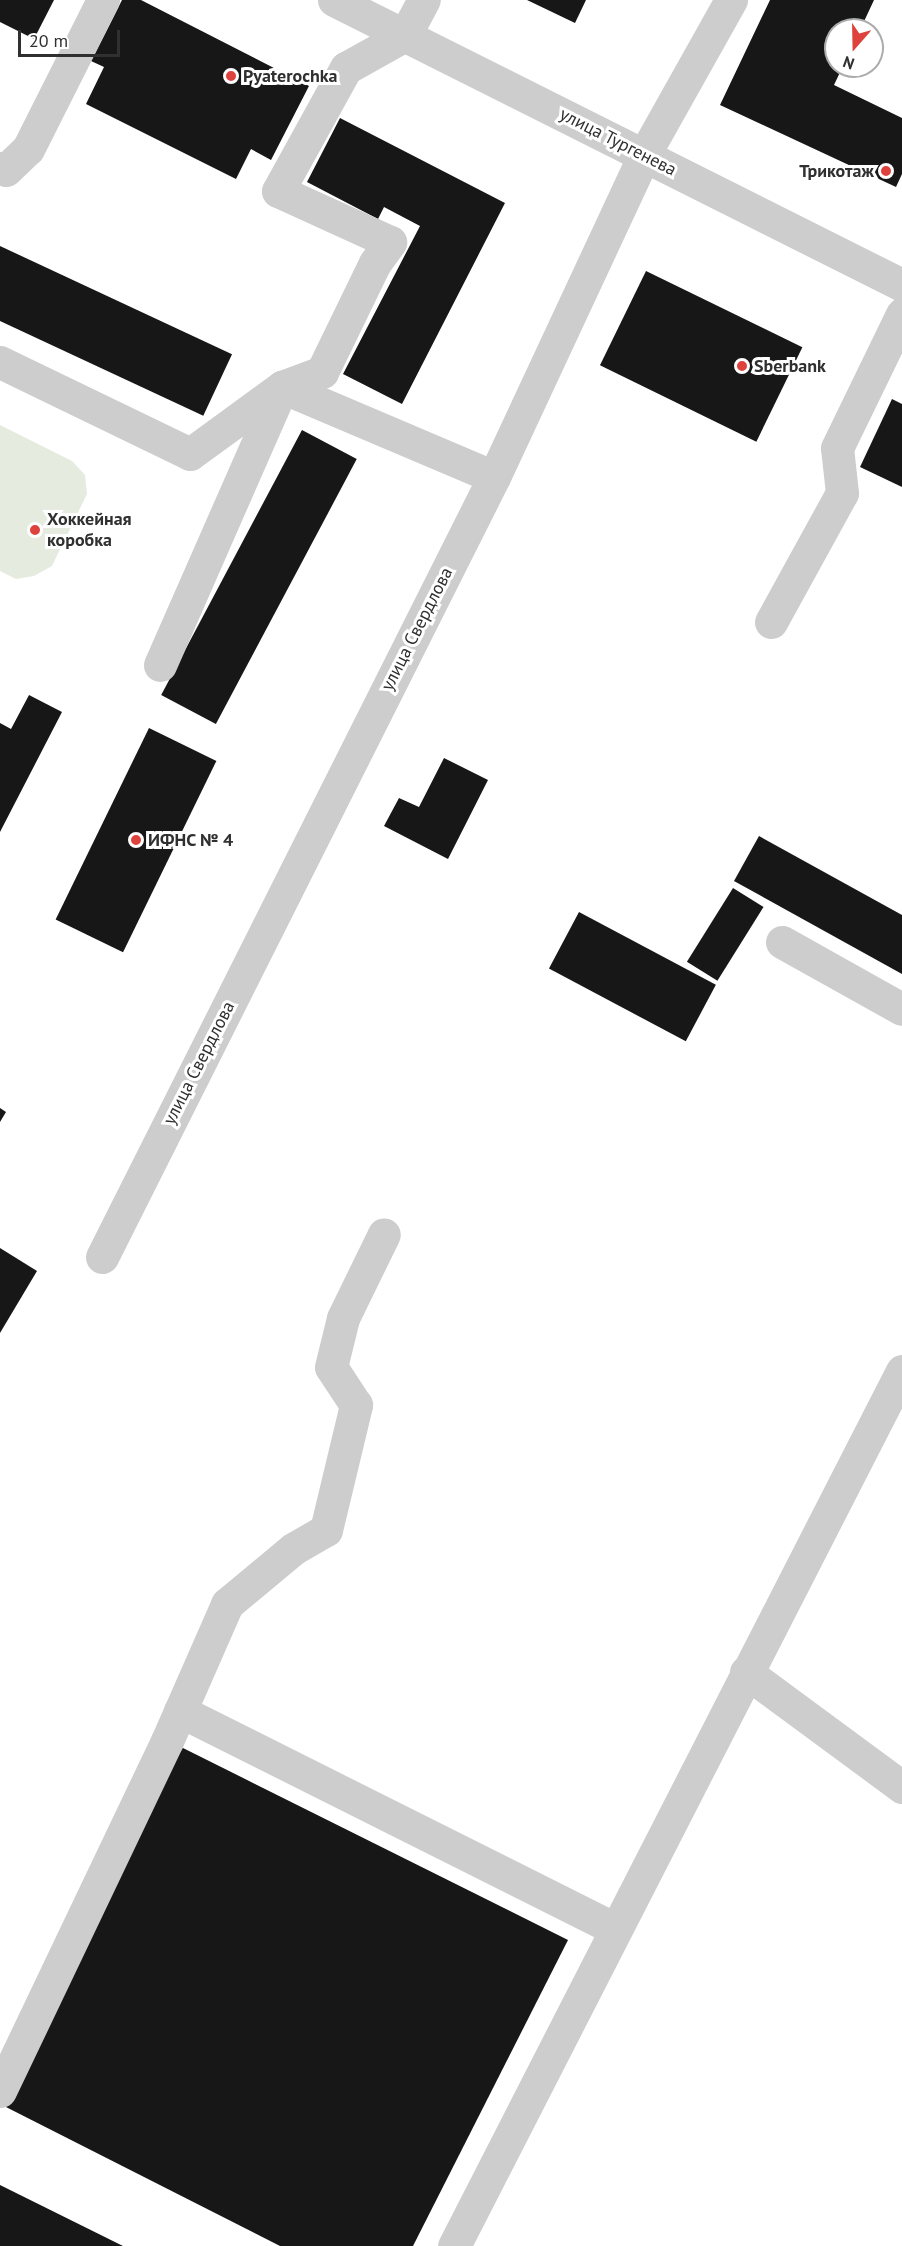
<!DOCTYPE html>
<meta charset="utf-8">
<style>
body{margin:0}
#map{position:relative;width:902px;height:2246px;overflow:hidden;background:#fff;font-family:"PT Sans",sans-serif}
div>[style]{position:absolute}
.green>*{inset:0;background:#e5ecdf}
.building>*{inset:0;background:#171717;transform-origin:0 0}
.minor>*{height:33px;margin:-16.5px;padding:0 16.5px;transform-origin:16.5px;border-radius:16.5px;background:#cdcdcd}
.dots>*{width:16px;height:16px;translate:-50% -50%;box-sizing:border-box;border:3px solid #fff;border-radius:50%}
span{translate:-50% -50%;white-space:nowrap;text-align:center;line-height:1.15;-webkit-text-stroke:6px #fff;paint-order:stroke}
.poi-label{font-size:18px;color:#303030;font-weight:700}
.left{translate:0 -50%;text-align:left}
.right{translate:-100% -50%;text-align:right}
.street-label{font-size:18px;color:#303030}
.north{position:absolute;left:824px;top:18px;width:60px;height:60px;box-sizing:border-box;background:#fff;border:2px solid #acacac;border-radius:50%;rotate:200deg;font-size:16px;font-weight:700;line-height:24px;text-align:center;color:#303030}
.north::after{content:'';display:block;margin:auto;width:21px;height:27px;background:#dd433c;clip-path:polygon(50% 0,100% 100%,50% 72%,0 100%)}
.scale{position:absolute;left:18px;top:30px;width:102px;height:27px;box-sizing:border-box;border:3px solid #303030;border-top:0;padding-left:8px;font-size:18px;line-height:21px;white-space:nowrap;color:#303030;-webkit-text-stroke:4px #fff;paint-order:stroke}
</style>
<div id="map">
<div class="green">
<div style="clip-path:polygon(0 425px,72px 461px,85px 475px,87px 494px,52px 566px,34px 576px,16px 579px,0 571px)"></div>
</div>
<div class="building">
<div style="clip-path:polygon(0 0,54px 0,34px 39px,0 22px)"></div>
<div style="clip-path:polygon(122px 0,141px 0,309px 86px,271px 160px,251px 149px,236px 179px,86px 104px,104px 67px,91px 61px)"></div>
<div style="clip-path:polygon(527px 0,586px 0,575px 23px)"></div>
<div style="clip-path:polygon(770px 0,874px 0,860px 30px,836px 30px,836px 66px,843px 66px,834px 85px,902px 118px,902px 174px,896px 187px,720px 105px)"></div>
<div style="clip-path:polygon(340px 118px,505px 203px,402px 404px,343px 374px,420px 226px,384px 207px,378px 219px,307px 182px)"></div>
<div style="left:0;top:246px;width:256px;height:68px;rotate:25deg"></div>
<div style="left:646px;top:271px;width:174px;height:105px;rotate:26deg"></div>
<div style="clip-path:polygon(892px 399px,902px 404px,902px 487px,860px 467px)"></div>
<div style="left:302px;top:430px;width:62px;height:300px;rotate:28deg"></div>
<div style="clip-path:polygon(29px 695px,62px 712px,0 832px,0 723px,11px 729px)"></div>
<div style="left:149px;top:728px;width:75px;height:213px;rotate:26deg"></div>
<div style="clip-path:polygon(444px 758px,488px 780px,448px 859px,384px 826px,399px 798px,419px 807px)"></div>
<div style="clip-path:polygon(759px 836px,902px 915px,902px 974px,734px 881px)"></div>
<div style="left:733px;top:888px;width:36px;height:87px;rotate:32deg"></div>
<div style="left:579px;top:912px;width:155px;height:64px;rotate:28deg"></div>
<div style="clip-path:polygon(0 1108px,6px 1112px,0 1122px)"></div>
<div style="clip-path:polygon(0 1248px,37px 1271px,0 1333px)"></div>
<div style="clip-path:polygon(181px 1747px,568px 1940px,413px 2246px,280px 2246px,2px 2105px)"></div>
<div style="clip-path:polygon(0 2185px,123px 2246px,0 2246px)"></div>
</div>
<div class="minor">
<div style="left:334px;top:0;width:635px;rotate:26.65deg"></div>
<div style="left:0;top:168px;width:6px;rotate:18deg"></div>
<div style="left:6px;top:170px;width:30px;rotate:-44deg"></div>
<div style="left:28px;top:149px;width:167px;rotate:-63.3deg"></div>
<div style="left:0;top:362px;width:211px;rotate:25.8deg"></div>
<div style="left:190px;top:454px;width:114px;rotate:-36.1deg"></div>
<div style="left:282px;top:387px;width:230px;rotate:23deg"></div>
<div style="left:771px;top:622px;width:147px;rotate:-61.2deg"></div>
<div style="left:842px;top:493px;width:45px;rotate:-96.3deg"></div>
<div style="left:837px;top:448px;width:149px;rotate:-64.1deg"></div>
<div style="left:160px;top:665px;width:304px;rotate:-66.3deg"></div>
<div style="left:282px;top:387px;width:43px;rotate:-20.6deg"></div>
<div style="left:322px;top:372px;width:121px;rotate:-64.1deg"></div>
<div style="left:375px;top:263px;width:26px;rotate:-54deg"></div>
<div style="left:390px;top:242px;width:123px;rotate:-155.5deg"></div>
<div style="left:278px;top:191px;width:141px;rotate:-61.1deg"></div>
<div style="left:346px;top:68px;width:68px;rotate:-29.2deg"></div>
<div style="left:405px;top:35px;width:40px;rotate:-62deg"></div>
<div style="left:782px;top:942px;width:137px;rotate:29.2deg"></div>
<div style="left:102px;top:1257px;width:873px;rotate:-63.32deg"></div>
<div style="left:494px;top:477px;width:355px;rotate:-65deg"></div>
<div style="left:644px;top:155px;width:178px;rotate:-60.7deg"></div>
<div style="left:746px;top:1672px;width:194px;rotate:36.4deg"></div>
<div style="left:180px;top:1711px;width:485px;rotate:26.6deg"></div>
<div style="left:0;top:2091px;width:388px;rotate:-64.5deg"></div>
<div style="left:167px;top:1741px;width:150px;rotate:-66.3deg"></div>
<div style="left:227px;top:1604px;width:86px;rotate:-39.8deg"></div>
<div style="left:293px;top:1549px;width:38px;rotate:-30deg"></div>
<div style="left:326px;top:1530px;width:129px;rotate:-76.5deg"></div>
<div style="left:356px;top:1405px;width:45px;rotate:-123.3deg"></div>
<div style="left:331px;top:1367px;width:50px;rotate:-76.2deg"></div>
<div style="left:343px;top:1318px;width:93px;rotate:-64deg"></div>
<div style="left:454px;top:2246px;width:983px;rotate:-62.89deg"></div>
</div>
<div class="dots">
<div style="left:231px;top:76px;background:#dd433c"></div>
<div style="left:886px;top:171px;background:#dd433c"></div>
<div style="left:742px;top:366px;background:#dd433c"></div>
<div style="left:35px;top:530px;background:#dd433c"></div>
<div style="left:136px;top:840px;background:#dd433c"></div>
</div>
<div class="poi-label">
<span class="left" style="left:243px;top:76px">Pyaterochka</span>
<span class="right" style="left:874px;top:171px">Трикотаж</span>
<span class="left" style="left:754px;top:366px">Sberbank</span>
<span class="left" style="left:47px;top:530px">Хоккейная<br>коробка</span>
<span class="left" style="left:148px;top:840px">ИФНС № 4</span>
</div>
<div class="street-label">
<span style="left:618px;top:142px;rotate:27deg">улица Тургенева</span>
<span style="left:417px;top:629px;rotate:-63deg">улица Свердлова</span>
<span style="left:199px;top:1063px;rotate:-63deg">улица Свердлова</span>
</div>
<div class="north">N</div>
<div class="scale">20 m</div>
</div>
